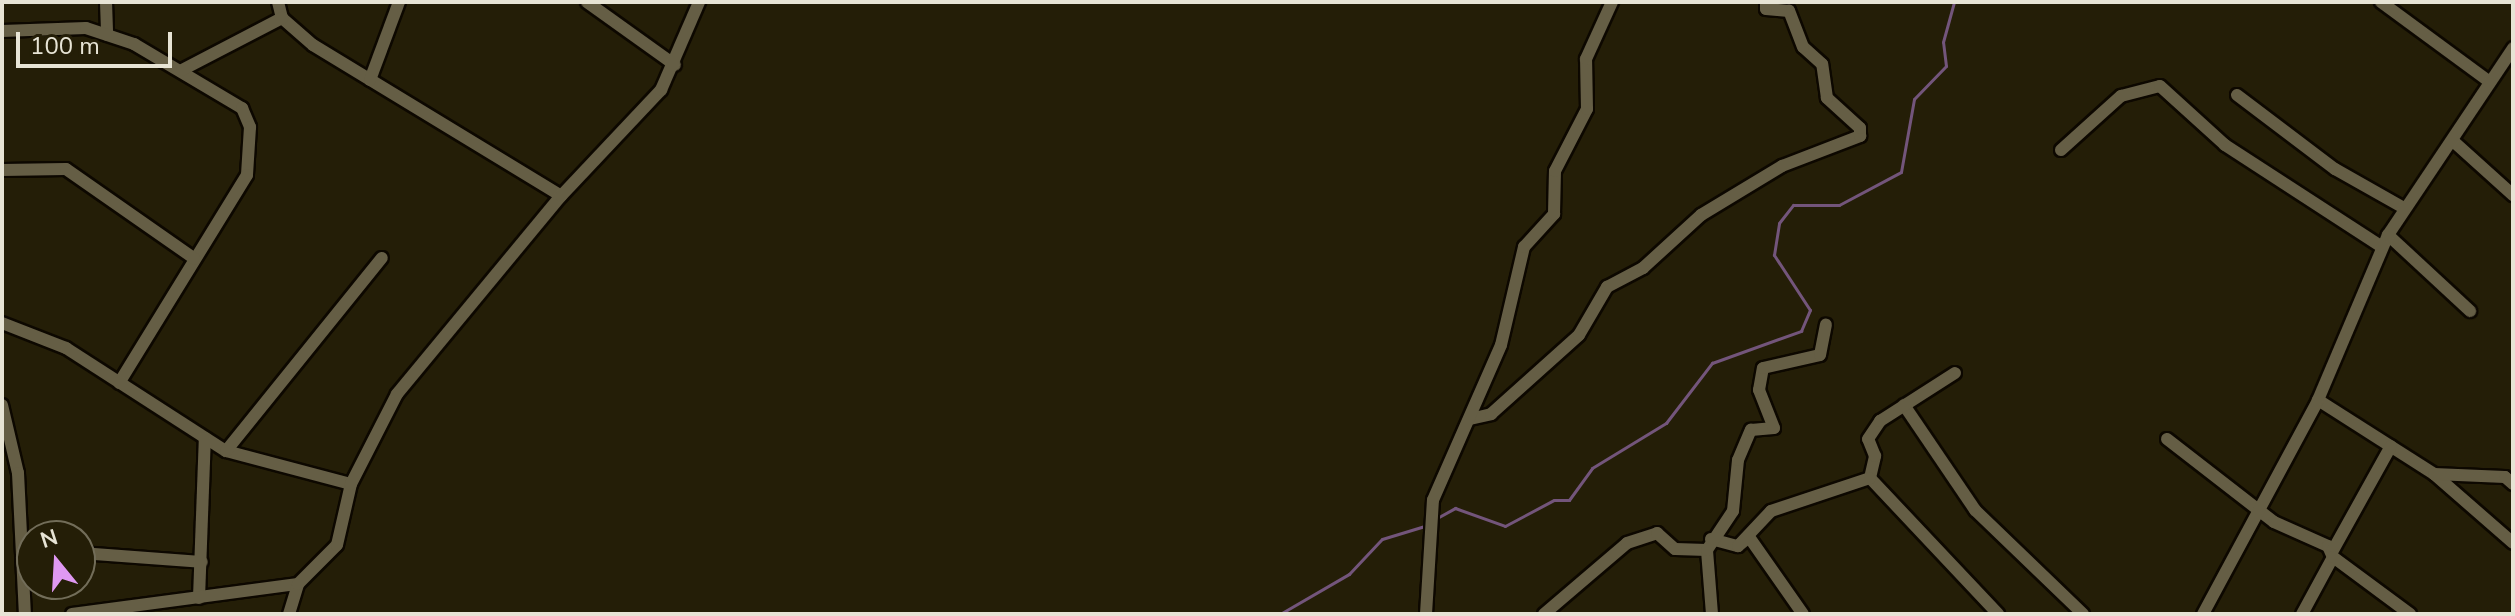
<!DOCTYPE html>
<style>
body{margin:0}
#map{position:relative;width:2515px;height:616px;overflow:hidden;background:#241e07;font-family:"Nunito Sans",sans-serif}
div>[style]{position:absolute}
.stream>*{height:3px;margin:-1.5px;padding:0 1.5px;transform-origin:1.5px;border-radius:1.5px;background:#73557b}
.roads{filter:drop-shadow(2px 0 #0d0800) drop-shadow(-2px 0 #0d0800) drop-shadow(0 2px #0d0800) drop-shadow(0 -2px #0d0800)}
.street>*{height:12px;margin:-6px;padding:0 6px;transform-origin:6px;border-radius:6px;background:#655e45}
span{translate:-50% -50%;white-space:nowrap;text-align:center;line-height:1.15;-webkit-text-stroke:8px #241e07;paint-order:stroke}
.frame{position:absolute;inset:0;border:4px solid #e7e4d5;pointer-events:none}
.north{position:absolute;left:16px;top:520px;width:80px;height:80px;box-sizing:border-box;background:#241e07;border:2px solid #726d59;border-radius:50%;rotate:342deg;font-size:22px;font-weight:700;line-height:32px;text-align:center;color:#e7e4d5}
.north::after{content:'';display:block;margin:auto;width:28px;height:36px;background:#df98f2;clip-path:polygon(50% 0,100% 100%,50% 72%,0 100%)}
.scale{position:absolute;left:16px;top:32px;width:156px;height:36px;box-sizing:border-box;border:4px solid #e7e4d5;border-top:0;padding-left:10px;font-size:24px;line-height:28px;white-space:nowrap;color:#e7e4d5;-webkit-text-stroke:6px #241e07;paint-order:stroke}
</style>
<div id="map">
<div class="stream">
<div style="left:1437px;top:518px;width:21px;rotate:-29deg"></div>
<div style="left:1455px;top:508px;width:53px;rotate:19.8deg"></div>
<div style="left:1505px;top:526px;width:55px;rotate:-28deg"></div>
<div style="left:1554px;top:500px;width:15px"></div>
<div style="left:1569px;top:500px;width:39px;rotate:-54deg"></div>
<div style="left:1592px;top:468px;width:87px;rotate:-31.3deg"></div>
<div style="left:1666px;top:423px;width:76px;rotate:-52.5deg"></div>
<div style="left:1712px;top:363px;width:95px;rotate:-19.8deg"></div>
<div style="left:1801px;top:331px;width:23px;rotate:-67deg"></div>
<div style="left:1810px;top:310px;width:66px;rotate:-123.2deg"></div>
<div style="left:1774px;top:255px;width:32px;rotate:-81deg"></div>
<div style="left:1779px;top:223px;width:23px;rotate:-52deg"></div>
<div style="left:1793px;top:205px;width:46px"></div>
<div style="left:1839px;top:205px;width:70px;rotate:-28deg"></div>
<div style="left:1901px;top:172px;width:74px;rotate:-79.9deg"></div>
<div style="left:1914px;top:99px;width:46px;rotate:-45.9deg"></div>
<div style="left:1946px;top:66px;width:24px;rotate:-97deg"></div>
<div style="left:1943px;top:42px;width:41px;rotate:-74.6deg"></div>
<div style="left:1280px;top:614px;width:80px;rotate:-30.1deg"></div>
<div style="left:1349px;top:574px;width:48px;rotate:-46.7deg"></div>
<div style="left:1382px;top:539px;width:48px;rotate:-16.9deg"></div>
</div>
<div class="roads">
<div class="street">
<div style="left:106px;top:2px;width:33px;rotate:88deg"></div>
<div style="left:278px;top:2px;width:16px;rotate:76deg"></div>
<div style="left:282px;top:18px;width:41px;rotate:41.1deg"></div>
<div style="left:313px;top:45px;width:290px;rotate:31.3deg"></div>
<div style="left:587px;top:2px;width:108px;rotate:35.6deg"></div>
<div style="left:2381px;top:2px;width:135px;rotate:36.3deg"></div>
<div style="left:2px;top:31px;width:84px;rotate:-2deg"></div>
<div style="left:86px;top:28px;width:51px;rotate:18.4deg"></div>
<div style="left:134px;top:44px;width:126px;rotate:30.7deg"></div>
<div style="left:242px;top:108px;width:21px;rotate:67deg"></div>
<div style="left:250px;top:127px;width:48px;rotate:93.6deg"></div>
<div style="left:247px;top:175px;width:244px;rotate:121.6deg"></div>
<div style="left:182px;top:70px;width:113px;rotate:-27.5deg"></div>
<div style="left:370px;top:80px;width:83px;rotate:-69.6deg"></div>
<div style="left:2237px;top:95px;width:123px;rotate:37.1deg"></div>
<div style="left:2335px;top:169px;width:79px;rotate:29.5deg"></div>
<div style="left:2453px;top:141px;width:81px;rotate:42deg"></div>
<div style="left:2061px;top:150px;width:81px;rotate:-42deg"></div>
<div style="left:2121px;top:96px;width:40px;rotate:-14.4deg"></div>
<div style="left:2160px;top:86px;width:88px;rotate:42.2deg"></div>
<div style="left:2225px;top:145px;width:187px;rotate:33deg"></div>
<div style="left:2px;top:170px;width:64px;rotate:-0.9deg"></div>
<div style="left:66px;top:169px;width:157px;rotate:34.9deg"></div>
<div style="left:2388px;top:235px;width:112px;rotate:42.8deg"></div>
<div style="left:2px;top:323px;width:69px;rotate:21.3deg"></div>
<div style="left:66px;top:348px;width:190px;rotate:32.8deg"></div>
<div style="left:226px;top:451px;width:129px;rotate:14.8deg"></div>
<div style="left:2318px;top:400px;width:138px;rotate:32.5deg"></div>
<div style="left:2434px;top:474px;width:105px;rotate:41.1deg"></div>
<div style="left:2px;top:405px;width:70px;rotate:76.8deg"></div>
<div style="left:18px;top:473px;width:141px;rotate:87.2deg"></div>
<div style="left:1904px;top:405px;width:127px;rotate:55.9deg"></div>
<div style="left:1975px;top:510px;width:150px;rotate:43.9deg"></div>
<div style="left:1470px;top:419px;width:22px;rotate:-13deg"></div>
<div style="left:1491px;top:414px;width:118px;rotate:-41.9deg"></div>
<div style="left:1579px;top:335px;width:56px;rotate:-59.7deg"></div>
<div style="left:1607px;top:287px;width:41px;rotate:-27.8deg"></div>
<div style="left:1643px;top:268px;width:79px;rotate:-42.4deg"></div>
<div style="left:1701px;top:215px;width:95px;rotate:-31.2deg"></div>
<div style="left:1782px;top:166px;width:84px;rotate:-21deg"></div>
<div style="left:1860px;top:136px;width:8px;rotate:-90deg"></div>
<div style="left:1860px;top:128px;width:45px;rotate:-137.7deg"></div>
<div style="left:1827px;top:98px;width:34px;rotate:-98deg"></div>
<div style="left:1822px;top:64px;width:25px;rotate:-138deg"></div>
<div style="left:1803px;top:47px;width:39px;rotate:-111deg"></div>
<div style="left:1789px;top:11px;width:23px;rotate:-175deg"></div>
<div style="left:1766px;top:9px;width:7px;rotate:-90deg"></div>
<div style="left:2167px;top:439px;width:135px;rotate:37.8deg"></div>
<div style="left:2274px;top:522px;width:59px;rotate:24deg"></div>
<div style="left:2328px;top:546px;width:12px;rotate:66deg"></div>
<div style="left:2333px;top:557px;width:65px;rotate:118.5deg"></div>
<div style="left:226px;top:451px;width:248px;rotate:-51.1deg"></div>
<div style="left:2434px;top:474px;width:71px;rotate:2.4deg"></div>
<div style="left:2505px;top:477px;width:11px;rotate:41deg"></div>
<div style="left:1870px;top:478px;width:187px;rotate:46.7deg"></div>
<div style="left:1870px;top:478px;width:23px;rotate:-77deg"></div>
<div style="left:1875px;top:456px;width:18px;rotate:-112deg"></div>
<div style="left:1868px;top:439px;width:22px;rotate:-56deg"></div>
<div style="left:1880px;top:421px;width:89px;rotate:-32.6deg"></div>
<div style="left:1711px;top:539px;width:28px;rotate:15deg"></div>
<div style="left:1738px;top:546px;width:14px;rotate:-39deg"></div>
<div style="left:1749px;top:537px;width:94px;rotate:55deg"></div>
<div style="left:1738px;top:546px;width:48px;rotate:-46.7deg"></div>
<div style="left:1771px;top:511px;width:104px;rotate:-18.4deg"></div>
<div style="left:2332px;top:552px;width:121px;rotate:-60.9deg"></div>
<div style="left:80px;top:553px;width:122px;rotate:4.2deg"></div>
<div style="left:2333px;top:557px;width:96px;rotate:36.5deg"></div>
<div style="left:199px;top:598px;width:160px;rotate:-87.9deg"></div>
<div style="left:72px;top:614px;width:228px;rotate:-7.6deg"></div>
<div style="left:289px;top:614px;width:31px;rotate:-73deg"></div>
<div style="left:298px;top:584px;width:55px;rotate:-45deg"></div>
<div style="left:337px;top:545px;width:63px;rotate:-77.1deg"></div>
<div style="left:351px;top:484px;width:101px;rotate:-62.9deg"></div>
<div style="left:397px;top:394px;width:257px;rotate:-50.4deg"></div>
<div style="left:561px;top:196px;width:146px;rotate:-46.7deg"></div>
<div style="left:661px;top:90px;width:96px;rotate:-66.6deg"></div>
<div style="left:1426px;top:614px;width:114px;rotate:-86.5deg"></div>
<div style="left:1433px;top:500px;width:169px;rotate:-66.3deg"></div>
<div style="left:1501px;top:345px;width:101px;rotate:-76.8deg"></div>
<div style="left:1524px;top:247px;width:45px;rotate:-47.7deg"></div>
<div style="left:1554px;top:214px;width:43px;rotate:-88.7deg"></div>
<div style="left:1555px;top:171px;width:70px;rotate:-62.7deg"></div>
<div style="left:1587px;top:109px;width:50px;rotate:-91.1deg"></div>
<div style="left:1586px;top:59px;width:63px;rotate:-65.5deg"></div>
<div style="left:1544px;top:614px;width:109px;rotate:-40.5deg"></div>
<div style="left:1627px;top:543px;width:32px;rotate:-18deg"></div>
<div style="left:1657px;top:533px;width:24px;rotate:42deg"></div>
<div style="left:1675px;top:549px;width:32px;rotate:2deg"></div>
<div style="left:1712px;top:614px;width:64px;rotate:-94.5deg"></div>
<div style="left:1707px;top:550px;width:47px;rotate:-56.3deg"></div>
<div style="left:1733px;top:511px;width:51px;rotate:-84.4deg"></div>
<div style="left:1738px;top:460px;width:33px;rotate:-67deg"></div>
<div style="left:1751px;top:430px;width:23px;rotate:-5deg"></div>
<div style="left:1774px;top:428px;width:41px;rotate:-111.5deg"></div>
<div style="left:1759px;top:390px;width:22px;rotate:-80deg"></div>
<div style="left:1763px;top:368px;width:58px;rotate:-12.8deg"></div>
<div style="left:1820px;top:355px;width:31px;rotate:-79deg"></div>
<div style="left:2203px;top:614px;width:243px;rotate:-61.7deg"></div>
<div style="left:2318px;top:400px;width:179px;rotate:-67deg"></div>
<div style="left:2388px;top:235px;width:225px;rotate:-56.2deg"></div>
</div>
</div>
<div class="frame"></div>
<div class="north">N</div>
<div class="scale">100 m</div>
</div>
